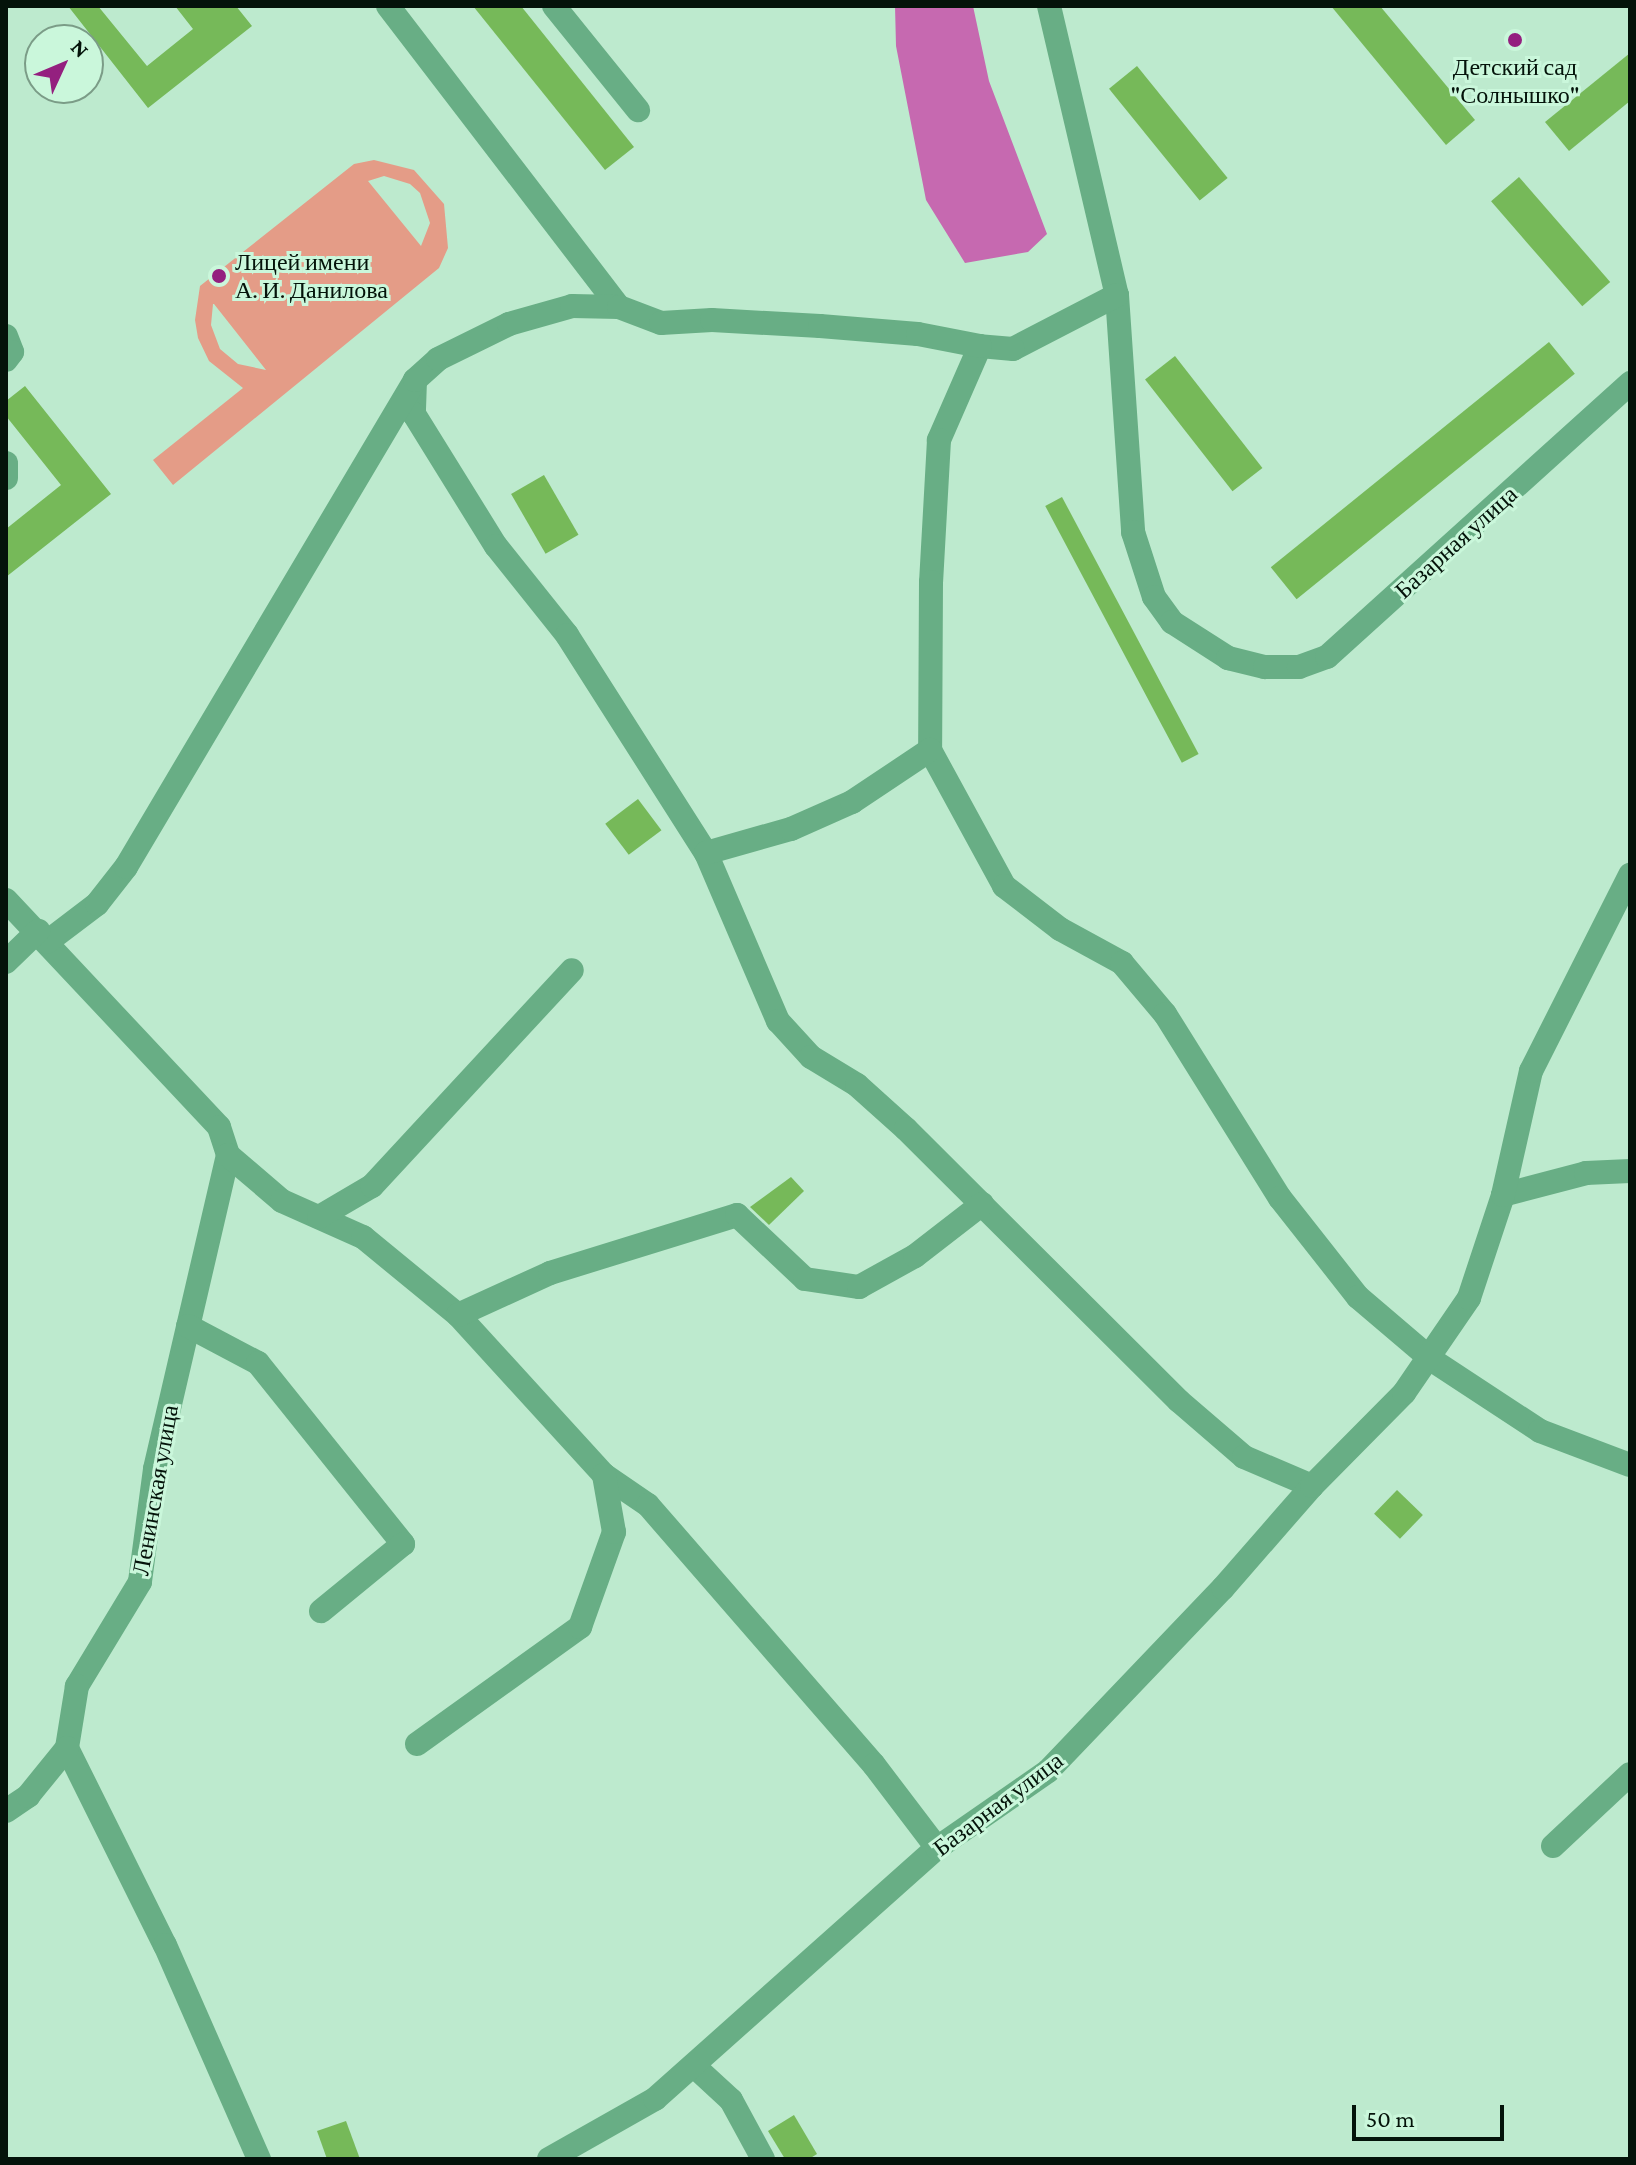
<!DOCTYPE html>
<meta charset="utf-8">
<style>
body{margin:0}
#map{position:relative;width:1636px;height:2165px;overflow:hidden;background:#bdeace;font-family:"Crimson Pro",serif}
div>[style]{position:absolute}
.green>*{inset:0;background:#e49c87}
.water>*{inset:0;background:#c669b0}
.building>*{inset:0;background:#76b959;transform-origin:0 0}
.minor>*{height:24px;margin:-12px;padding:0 12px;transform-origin:12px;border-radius:12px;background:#68ae85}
.dots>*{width:22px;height:22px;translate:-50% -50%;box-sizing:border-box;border:4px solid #caf7db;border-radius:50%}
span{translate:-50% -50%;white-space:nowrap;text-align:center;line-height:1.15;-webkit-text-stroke:6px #caf7db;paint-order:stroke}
.poi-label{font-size:24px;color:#04130a}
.left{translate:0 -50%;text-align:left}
.street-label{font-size:24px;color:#04130a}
.frame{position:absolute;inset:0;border:8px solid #04130a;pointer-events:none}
.north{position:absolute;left:24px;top:24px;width:80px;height:80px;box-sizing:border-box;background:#caf7db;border:2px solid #7b9c87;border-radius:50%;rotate:46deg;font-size:22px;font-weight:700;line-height:32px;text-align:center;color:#04130a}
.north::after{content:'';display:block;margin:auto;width:28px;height:36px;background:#94207f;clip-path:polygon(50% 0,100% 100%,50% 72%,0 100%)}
.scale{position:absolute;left:1352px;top:2105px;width:152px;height:36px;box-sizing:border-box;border:4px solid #04130a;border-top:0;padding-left:10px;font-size:24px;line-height:28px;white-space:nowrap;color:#04130a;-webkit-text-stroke:6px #caf7db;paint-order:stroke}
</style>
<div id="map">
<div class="green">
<div style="clip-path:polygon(evenodd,374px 160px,414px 170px,444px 204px,448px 248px,439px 268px,173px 485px,153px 460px,243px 388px,209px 361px,198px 338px,195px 320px,200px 286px,354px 164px,374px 160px,384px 176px,410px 184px,420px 193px,430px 223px,421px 246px,368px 181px,384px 176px,374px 160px,213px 304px,214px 304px,266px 370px,238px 364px,220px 349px,211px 325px,213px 304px)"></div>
</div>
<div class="water">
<div style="clip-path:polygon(895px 6px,973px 6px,989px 81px,1047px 234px,1028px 252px,965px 263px,926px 200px,896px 46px)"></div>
</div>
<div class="building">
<div style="clip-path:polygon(68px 6px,98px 6px,147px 66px,193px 29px,175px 6px,236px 6px,252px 26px,148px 108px)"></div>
<div style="clip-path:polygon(473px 6px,521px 6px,634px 147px,605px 170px)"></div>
<div style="clip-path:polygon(1331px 6px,1380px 6px,1475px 120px,1446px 145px)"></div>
<div style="clip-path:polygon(1630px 53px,1630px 101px,1569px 151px,1545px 122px)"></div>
<div style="left:1137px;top:66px;width:144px;height:36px;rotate:51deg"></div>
<div style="left:1519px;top:177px;width:139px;height:37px;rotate:49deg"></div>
<div style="left:1549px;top:342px;width:41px;height:358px;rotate:51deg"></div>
<div style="left:1175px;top:356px;width:142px;height:38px;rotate:52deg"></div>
<div style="clip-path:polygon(25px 386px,111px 494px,6px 577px,6px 529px,61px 485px,6px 416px,6px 401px)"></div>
<div style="left:544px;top:475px;width:69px;height:38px;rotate:60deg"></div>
<div style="left:1062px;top:497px;width:291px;height:19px;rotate:62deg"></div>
<div style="left:638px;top:799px;width:39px;height:41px;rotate:53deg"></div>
<div style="clip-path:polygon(791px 1177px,804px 1191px,769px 1225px,750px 1207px)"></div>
<div style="left:1397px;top:1490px;width:36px;height:33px;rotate:44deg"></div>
<div style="clip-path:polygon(794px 2115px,817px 2154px,809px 2159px,785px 2159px,768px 2131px)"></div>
<div style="clip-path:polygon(346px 2121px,360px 2159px,327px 2159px,317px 2131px)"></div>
</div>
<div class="minor">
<div style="left:388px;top:6px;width:379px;rotate:52.5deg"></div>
<div style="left:554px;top:6px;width:134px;rotate:51.1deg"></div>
<div style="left:1049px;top:6px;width:297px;rotate:76.8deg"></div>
<div style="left:1117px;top:295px;width:238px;rotate:86.1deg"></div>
<div style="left:1133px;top:532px;width:68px;rotate:72.1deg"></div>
<div style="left:1154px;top:597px;width:31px;rotate:54deg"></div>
<div style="left:1172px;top:622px;width:67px;rotate:32.7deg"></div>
<div style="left:1228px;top:658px;width:38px;rotate:14deg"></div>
<div style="left:1265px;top:667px;width:34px"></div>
<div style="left:1299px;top:667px;width:30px;rotate:-20deg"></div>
<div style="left:1327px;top:657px;width:409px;rotate:-42.1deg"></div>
<div style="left:1117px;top:295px;width:117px;rotate:152.6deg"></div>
<div style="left:1013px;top:349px;width:33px;rotate:-175deg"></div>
<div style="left:980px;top:346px;width:103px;rotate:113.6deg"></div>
<div style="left:939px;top:440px;width:142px;rotate:93.2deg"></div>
<div style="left:931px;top:582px;width:168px;rotate:90.3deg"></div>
<div style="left:930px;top:750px;width:155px;rotate:61.4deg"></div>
<div style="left:1004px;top:886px;width:71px;rotate:37.5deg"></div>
<div style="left:1060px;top:929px;width:71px;rotate:28.7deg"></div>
<div style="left:1122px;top:963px;width:67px;rotate:49.9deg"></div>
<div style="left:1165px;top:1014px;width:217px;rotate:58deg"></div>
<div style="left:1280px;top:1198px;width:126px;rotate:51.8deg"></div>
<div style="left:1358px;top:1297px;width:97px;rotate:40.4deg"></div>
<div style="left:1432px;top:1360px;width:129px;rotate:33.3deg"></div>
<div style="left:1540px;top:1431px;width:96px;rotate:20.7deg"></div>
<div style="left:6px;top:336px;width:17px;rotate:69deg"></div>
<div style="left:12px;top:352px;width:10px;rotate:127deg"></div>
<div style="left:415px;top:380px;width:34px;rotate:92deg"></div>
<div style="left:414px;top:414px;width:155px;rotate:58.2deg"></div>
<div style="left:496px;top:546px;width:114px;rotate:51.4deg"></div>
<div style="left:567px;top:635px;width:259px;rotate:57.5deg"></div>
<div style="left:706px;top:853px;width:183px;rotate:66.8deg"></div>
<div style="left:778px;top:1021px;width:49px;rotate:47.5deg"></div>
<div style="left:811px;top:1057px;width:54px;rotate:31.3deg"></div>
<div style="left:857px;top:1085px;width:66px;rotate:41.9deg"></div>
<div style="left:906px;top:1129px;width:385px;rotate:44.9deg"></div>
<div style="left:1179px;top:1401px;width:86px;rotate:40.7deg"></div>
<div style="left:1244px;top:1457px;width:74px;rotate:23.1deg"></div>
<div style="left:6px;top:463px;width:15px;rotate:90deg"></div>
<div style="left:706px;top:853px;width:88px;rotate:-15.8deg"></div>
<div style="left:791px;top:829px;width:67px;rotate:-23.9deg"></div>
<div style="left:852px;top:802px;width:94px;rotate:-33.7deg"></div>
<div style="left:6px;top:900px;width:311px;rotate:46.8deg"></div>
<div style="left:219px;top:1127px;width:29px;rotate:72deg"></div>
<div style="left:228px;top:1155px;width:322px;rotate:103.1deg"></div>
<div style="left:155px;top:1469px;width:114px;rotate:97.6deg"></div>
<div style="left:140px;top:1582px;width:122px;rotate:121.2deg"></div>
<div style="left:77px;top:1686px;width:63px;rotate:99.2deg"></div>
<div style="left:67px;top:1748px;width:220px;rotate:63.6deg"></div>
<div style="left:165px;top:1945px;width:234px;rotate:66.3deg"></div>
<div style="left:47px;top:942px;width:63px;rotate:-37.2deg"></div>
<div style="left:97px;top:904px;width:47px;rotate:-51.9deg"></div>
<div style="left:126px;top:867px;width:566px;rotate:-59.31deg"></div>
<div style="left:415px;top:380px;width:31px;rotate:-42deg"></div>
<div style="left:438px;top:359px;width:79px;rotate:-26.2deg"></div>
<div style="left:509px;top:324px;width:66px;rotate:-15.9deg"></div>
<div style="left:572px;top:306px;width:47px;rotate:1.2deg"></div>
<div style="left:619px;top:307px;width:45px;rotate:20.9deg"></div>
<div style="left:661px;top:323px;width:51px;rotate:-3.4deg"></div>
<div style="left:712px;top:320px;width:108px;rotate:3.2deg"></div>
<div style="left:820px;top:326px;width:98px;rotate:4.7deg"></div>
<div style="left:918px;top:334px;width:63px;rotate:11deg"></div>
<div style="left:6px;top:962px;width:45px;rotate:-44.1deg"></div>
<div style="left:228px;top:1155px;width:71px;rotate:40.4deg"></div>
<div style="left:282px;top:1201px;width:89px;rotate:24deg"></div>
<div style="left:363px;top:1237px;width:123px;rotate:39.4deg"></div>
<div style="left:458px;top:1315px;width:217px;rotate:47.6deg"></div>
<div style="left:604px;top:1475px;width:53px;rotate:34.3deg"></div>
<div style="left:648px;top:1505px;width:344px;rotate:49deg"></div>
<div style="left:874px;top:1765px;width:104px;rotate:52.8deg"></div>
<div style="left:1503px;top:1195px;width:86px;rotate:-14.8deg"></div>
<div style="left:1586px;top:1173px;width:44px;rotate:-2.6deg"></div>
<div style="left:319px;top:1217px;width:61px;rotate:-30.3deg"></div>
<div style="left:372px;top:1186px;width:294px;rotate:-47.2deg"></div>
<div style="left:458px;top:1315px;width:101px;rotate:-24.5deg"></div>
<div style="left:550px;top:1273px;width:196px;rotate:-17.2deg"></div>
<div style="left:737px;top:1215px;width:93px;rotate:43.3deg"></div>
<div style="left:805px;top:1279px;width:55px;rotate:8.4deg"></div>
<div style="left:859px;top:1287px;width:64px;rotate:-29deg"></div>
<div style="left:915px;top:1256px;width:85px;rotate:-37.8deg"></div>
<div style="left:188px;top:1326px;width:79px;rotate:27.9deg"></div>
<div style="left:258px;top:1363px;width:232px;rotate:51.3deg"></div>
<div style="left:403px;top:1544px;width:106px;rotate:140.7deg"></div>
<div style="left:417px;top:1744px;width:201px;rotate:-35.7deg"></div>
<div style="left:580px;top:1627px;width:101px;rotate:-70.3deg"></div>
<div style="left:614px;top:1532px;width:58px;rotate:-100deg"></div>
<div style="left:6px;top:1811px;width:27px;rotate:-34deg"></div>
<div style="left:28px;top:1796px;width:62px;rotate:-50.9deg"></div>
<div style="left:1553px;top:1846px;width:105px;rotate:-43.1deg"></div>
<div style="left:694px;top:2066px;width:50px;rotate:42.6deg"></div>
<div style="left:731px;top:2100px;width:67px;rotate:61.5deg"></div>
<div style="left:549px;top:2159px;width:122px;rotate:-29.5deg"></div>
<div style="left:655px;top:2099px;width:378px;rotate:-41.7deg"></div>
<div style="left:937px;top:1848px;width:135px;rotate:-34.7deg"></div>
<div style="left:1048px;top:1771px;width:253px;rotate:-46.3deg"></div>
<div style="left:1223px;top:1588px;width:135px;rotate:-48.9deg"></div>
<div style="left:1312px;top:1486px;width:131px;rotate:-45.3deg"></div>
<div style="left:1404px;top:1393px;width:115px;rotate:-55.6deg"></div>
<div style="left:1469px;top:1298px;width:108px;rotate:-71.7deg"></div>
<div style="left:1503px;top:1195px;width:127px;rotate:-77.3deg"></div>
<div style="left:1531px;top:1071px;width:220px;rotate:-63.2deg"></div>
</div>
<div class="dots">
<div style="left:1515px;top:40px;background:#94207f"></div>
<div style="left:219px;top:276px;background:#94207f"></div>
</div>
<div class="poi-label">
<span style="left:1515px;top:81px">Детский сад<br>"Солнышко"</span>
<span class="left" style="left:235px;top:276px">Лицей имени<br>А. И. Данилова</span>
</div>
<div class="street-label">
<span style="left:1456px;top:542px;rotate:-42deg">Базарная улица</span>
<span style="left:155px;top:1490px;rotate:-80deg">Ленинская улица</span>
<span style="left:998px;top:1804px;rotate:-37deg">Базарная улица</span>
</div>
<div class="frame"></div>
<div class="north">N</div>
<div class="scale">50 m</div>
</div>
